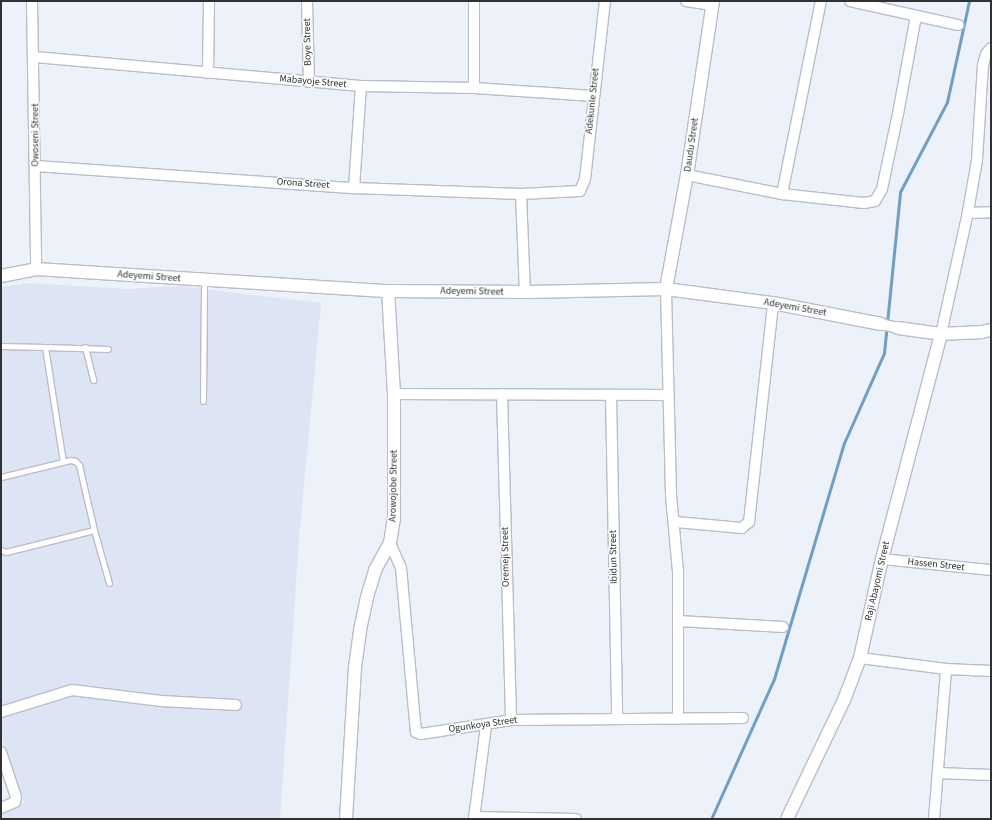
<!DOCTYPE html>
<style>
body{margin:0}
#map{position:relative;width:992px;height:820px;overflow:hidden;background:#edf1fa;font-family:"Source Sans 3",sans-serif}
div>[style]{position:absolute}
.built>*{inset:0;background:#dde5f4}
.stream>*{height:3px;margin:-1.5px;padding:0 1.5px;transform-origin:1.5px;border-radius:1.5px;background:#719ec3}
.roads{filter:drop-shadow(1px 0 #b9bec6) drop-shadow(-1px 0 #b9bec6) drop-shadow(0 1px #b9bec6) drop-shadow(0 -1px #b9bec6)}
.service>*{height:5px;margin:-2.5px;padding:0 2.5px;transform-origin:2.5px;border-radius:2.5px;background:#fff}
.minor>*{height:10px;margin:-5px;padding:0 5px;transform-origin:5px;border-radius:5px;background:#fff}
.tertiary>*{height:12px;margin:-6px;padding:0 6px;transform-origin:6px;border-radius:6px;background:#fff}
span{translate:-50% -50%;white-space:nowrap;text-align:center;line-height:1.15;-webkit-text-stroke:3px #fff;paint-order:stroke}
.street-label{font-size:10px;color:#2f3134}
.frame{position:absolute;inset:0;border:2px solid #2f3134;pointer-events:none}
</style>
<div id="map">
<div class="built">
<div style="clip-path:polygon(29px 283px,128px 289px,180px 286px,321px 303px,299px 539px,280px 819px,1px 819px,1px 810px,24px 802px,1px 736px,1px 287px)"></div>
</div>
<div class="stream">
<div style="left:711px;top:819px;width:154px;rotate:-65.8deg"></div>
<div style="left:774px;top:679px;width:246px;rotate:-73.5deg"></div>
<div style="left:844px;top:443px;width:98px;rotate:-66deg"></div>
<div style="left:884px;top:353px;width:162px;rotate:-84.3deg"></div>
<div style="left:900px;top:192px;width:102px;rotate:-62.4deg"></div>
<div style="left:947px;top:102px;width:103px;rotate:-77.7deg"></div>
</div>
<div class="roads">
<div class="service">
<div style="left:1px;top:346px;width:44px;rotate:1.3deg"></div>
<div style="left:45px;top:347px;width:116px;rotate:81.1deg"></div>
<div style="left:45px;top:347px;width:63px;rotate:1.8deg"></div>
<div style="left:85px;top:347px;width:34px;rotate:76deg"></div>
<div style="left:203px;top:401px;width:121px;rotate:-89.5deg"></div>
<div style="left:1px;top:477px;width:71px;rotate:-13.8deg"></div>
<div style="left:70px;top:460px;width:5px;rotate:11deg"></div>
<div style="left:75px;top:461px;width:6px;rotate:45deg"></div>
<div style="left:79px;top:465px;width:67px;rotate:77deg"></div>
<div style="left:94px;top:530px;width:91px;rotate:166deg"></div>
<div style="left:6px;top:552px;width:5px;rotate:-158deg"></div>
<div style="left:94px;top:530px;width:55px;rotate:74.2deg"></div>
</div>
<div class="minor">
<div style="left:32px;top:1px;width:268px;rotate:89.1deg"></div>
<div style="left:307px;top:1px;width:81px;rotate:88.6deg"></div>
<div style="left:686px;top:1px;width:26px;rotate:9deg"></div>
<div style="left:850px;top:1px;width:111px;rotate:12.5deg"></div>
<div style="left:35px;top:57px;width:327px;rotate:5.1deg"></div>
<div style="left:361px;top:86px;width:113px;rotate:1deg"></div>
<div style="left:474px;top:88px;width:119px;rotate:3.8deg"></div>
<div style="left:208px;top:73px;width:72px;rotate:-89.2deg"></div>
<div style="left:474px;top:88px;width:87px;rotate:-90deg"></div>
<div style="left:36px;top:166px;width:319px;rotate:4deg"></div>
<div style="left:354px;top:188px;width:167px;rotate:2.1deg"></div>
<div style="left:521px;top:194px;width:59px;rotate:-2.9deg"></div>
<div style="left:580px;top:191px;width:13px;rotate:-67deg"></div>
<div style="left:585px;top:179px;width:179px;rotate:-83.6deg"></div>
<div style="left:687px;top:175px;width:97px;rotate:11.3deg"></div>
<div style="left:782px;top:194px;width:82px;rotate:6.3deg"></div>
<div style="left:864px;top:203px;width:11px;rotate:-10deg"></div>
<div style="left:875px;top:201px;width:14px;rotate:-60deg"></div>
<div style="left:882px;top:189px;width:77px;rotate:-78deg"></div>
<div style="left:898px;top:114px;width:100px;rotate:-79.6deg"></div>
<div style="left:354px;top:188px;width:102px;rotate:-86.1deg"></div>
<div style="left:521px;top:194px;width:98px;rotate:87.7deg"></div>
<div style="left:782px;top:194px;width:197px;rotate:-78.6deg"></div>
<div style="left:968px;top:213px;width:23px;rotate:-2deg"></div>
<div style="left:666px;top:289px;width:207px;rotate:88.6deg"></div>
<div style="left:671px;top:496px;width:76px;rotate:84.7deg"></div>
<div style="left:678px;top:572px;width:145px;rotate:90deg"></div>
<div style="left:881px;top:324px;width:17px;rotate:13deg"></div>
<div style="left:941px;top:334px;width:120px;rotate:-77.5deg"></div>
<div style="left:967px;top:217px;width:58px;rotate:-80deg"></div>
<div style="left:977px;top:160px;width:95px;rotate:-86.4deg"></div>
<div style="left:983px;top:65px;width:11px;rotate:-75deg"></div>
<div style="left:986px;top:54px;width:8px;rotate:-50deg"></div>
<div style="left:394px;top:394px;width:274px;rotate:0.2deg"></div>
<div style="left:502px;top:394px;width:326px;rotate:88.4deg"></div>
<div style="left:611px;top:395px;width:323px;rotate:88.9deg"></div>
<div style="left:676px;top:522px;width:66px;rotate:5.2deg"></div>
<div style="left:742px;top:528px;width:9px;rotate:-41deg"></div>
<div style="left:749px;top:522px;width:220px;rotate:-83.7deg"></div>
<div style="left:390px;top:543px;width:27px;rotate:66deg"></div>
<div style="left:401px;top:568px;width:165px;rotate:84.8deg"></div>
<div style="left:416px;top:732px;width:5px;rotate:22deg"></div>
<div style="left:421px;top:734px;width:91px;rotate:-8.8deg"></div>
<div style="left:511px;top:720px;width:232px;rotate:-0.5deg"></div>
<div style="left:882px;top:559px;width:110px;rotate:5.8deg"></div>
<div style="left:679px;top:621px;width:104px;rotate:3.3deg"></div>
<div style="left:860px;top:658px;width:87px;rotate:7.3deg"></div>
<div style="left:946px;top:669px;width:45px;rotate:2.5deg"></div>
<div style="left:1px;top:712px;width:74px;rotate:-17.2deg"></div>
<div style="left:72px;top:690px;width:90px;rotate:7deg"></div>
<div style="left:161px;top:701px;width:75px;rotate:3.1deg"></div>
<div style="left:1px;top:752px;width:47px;rotate:71.6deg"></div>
<div style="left:16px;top:797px;width:5px;rotate:101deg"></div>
<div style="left:15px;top:802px;width:15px;rotate:157deg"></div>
<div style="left:938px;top:773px;width:53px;rotate:2.2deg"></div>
<div style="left:474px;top:817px;width:102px;rotate:1.1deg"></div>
<div style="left:474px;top:819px;width:95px;rotate:-82.7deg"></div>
<div style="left:934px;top:819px;width:150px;rotate:-85.4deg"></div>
</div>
<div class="tertiary">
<div style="left:1px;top:276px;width:36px;rotate:-11deg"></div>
<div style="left:36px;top:269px;width:353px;rotate:3.6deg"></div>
<div style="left:388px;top:291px;width:137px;rotate:0.4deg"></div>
<div style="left:525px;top:292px;width:141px;rotate:-1.2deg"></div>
<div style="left:666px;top:289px;width:108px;rotate:7.5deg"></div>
<div style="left:773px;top:303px;width:110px;rotate:11deg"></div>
<div style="left:666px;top:289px;width:116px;rotate:-79.6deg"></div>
<div style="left:687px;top:175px;width:176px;rotate:-81.5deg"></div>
<div style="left:898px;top:328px;width:43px;rotate:7.9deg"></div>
<div style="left:941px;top:334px;width:41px;rotate:-2.8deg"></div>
<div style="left:982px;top:332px;width:9px;rotate:-13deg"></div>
<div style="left:346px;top:819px;width:152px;rotate:-86.6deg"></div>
<div style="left:355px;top:667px;width:37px;rotate:-82deg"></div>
<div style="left:360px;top:630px;width:34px;rotate:-78deg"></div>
<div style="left:367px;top:597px;width:28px;rotate:-73deg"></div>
<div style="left:375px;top:570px;width:31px;rotate:-61deg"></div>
<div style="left:390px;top:543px;width:24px;rotate:-81deg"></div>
<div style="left:394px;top:519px;width:125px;rotate:-90deg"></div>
<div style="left:394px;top:394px;width:103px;rotate:-93.3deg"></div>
<div style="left:787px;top:819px;width:132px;rotate:-64.4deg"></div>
<div style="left:844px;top:700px;width:45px;rotate:-69.1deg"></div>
<div style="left:860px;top:658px;width:101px;rotate:-77.5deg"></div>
<div style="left:882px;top:559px;width:233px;rotate:-75.3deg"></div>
</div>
</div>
<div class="street-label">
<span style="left:308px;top:42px;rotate:-91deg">Boye Street</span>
<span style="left:313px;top:82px;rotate:5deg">Mabayoje Street</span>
<span style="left:593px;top:101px;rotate:-84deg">Adekunle Street</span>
<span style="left:36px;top:135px;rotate:-90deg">Owoseni Street</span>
<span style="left:692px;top:145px;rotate:-82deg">Daudu Street</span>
<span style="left:303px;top:184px;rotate:4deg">Orona Street</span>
<span style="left:149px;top:277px;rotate:4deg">Adeyemi Street</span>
<span style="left:472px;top:292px;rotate:1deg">Adeyemi Street</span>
<span style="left:795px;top:308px;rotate:10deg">Adeyemi Street</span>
<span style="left:394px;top:486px;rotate:-89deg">Arowojobe Street</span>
<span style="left:506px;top:557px;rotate:-91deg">Oremeji Street</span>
<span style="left:614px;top:557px;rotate:-91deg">Ibidun Street</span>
<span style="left:936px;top:565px;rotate:6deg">Hassen Street</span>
<span style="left:878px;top:581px;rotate:-77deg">Raji Abayomi Street</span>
<span style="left:483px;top:725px;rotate:-8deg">Ogunkoya Street</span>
</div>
<div class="frame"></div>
</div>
